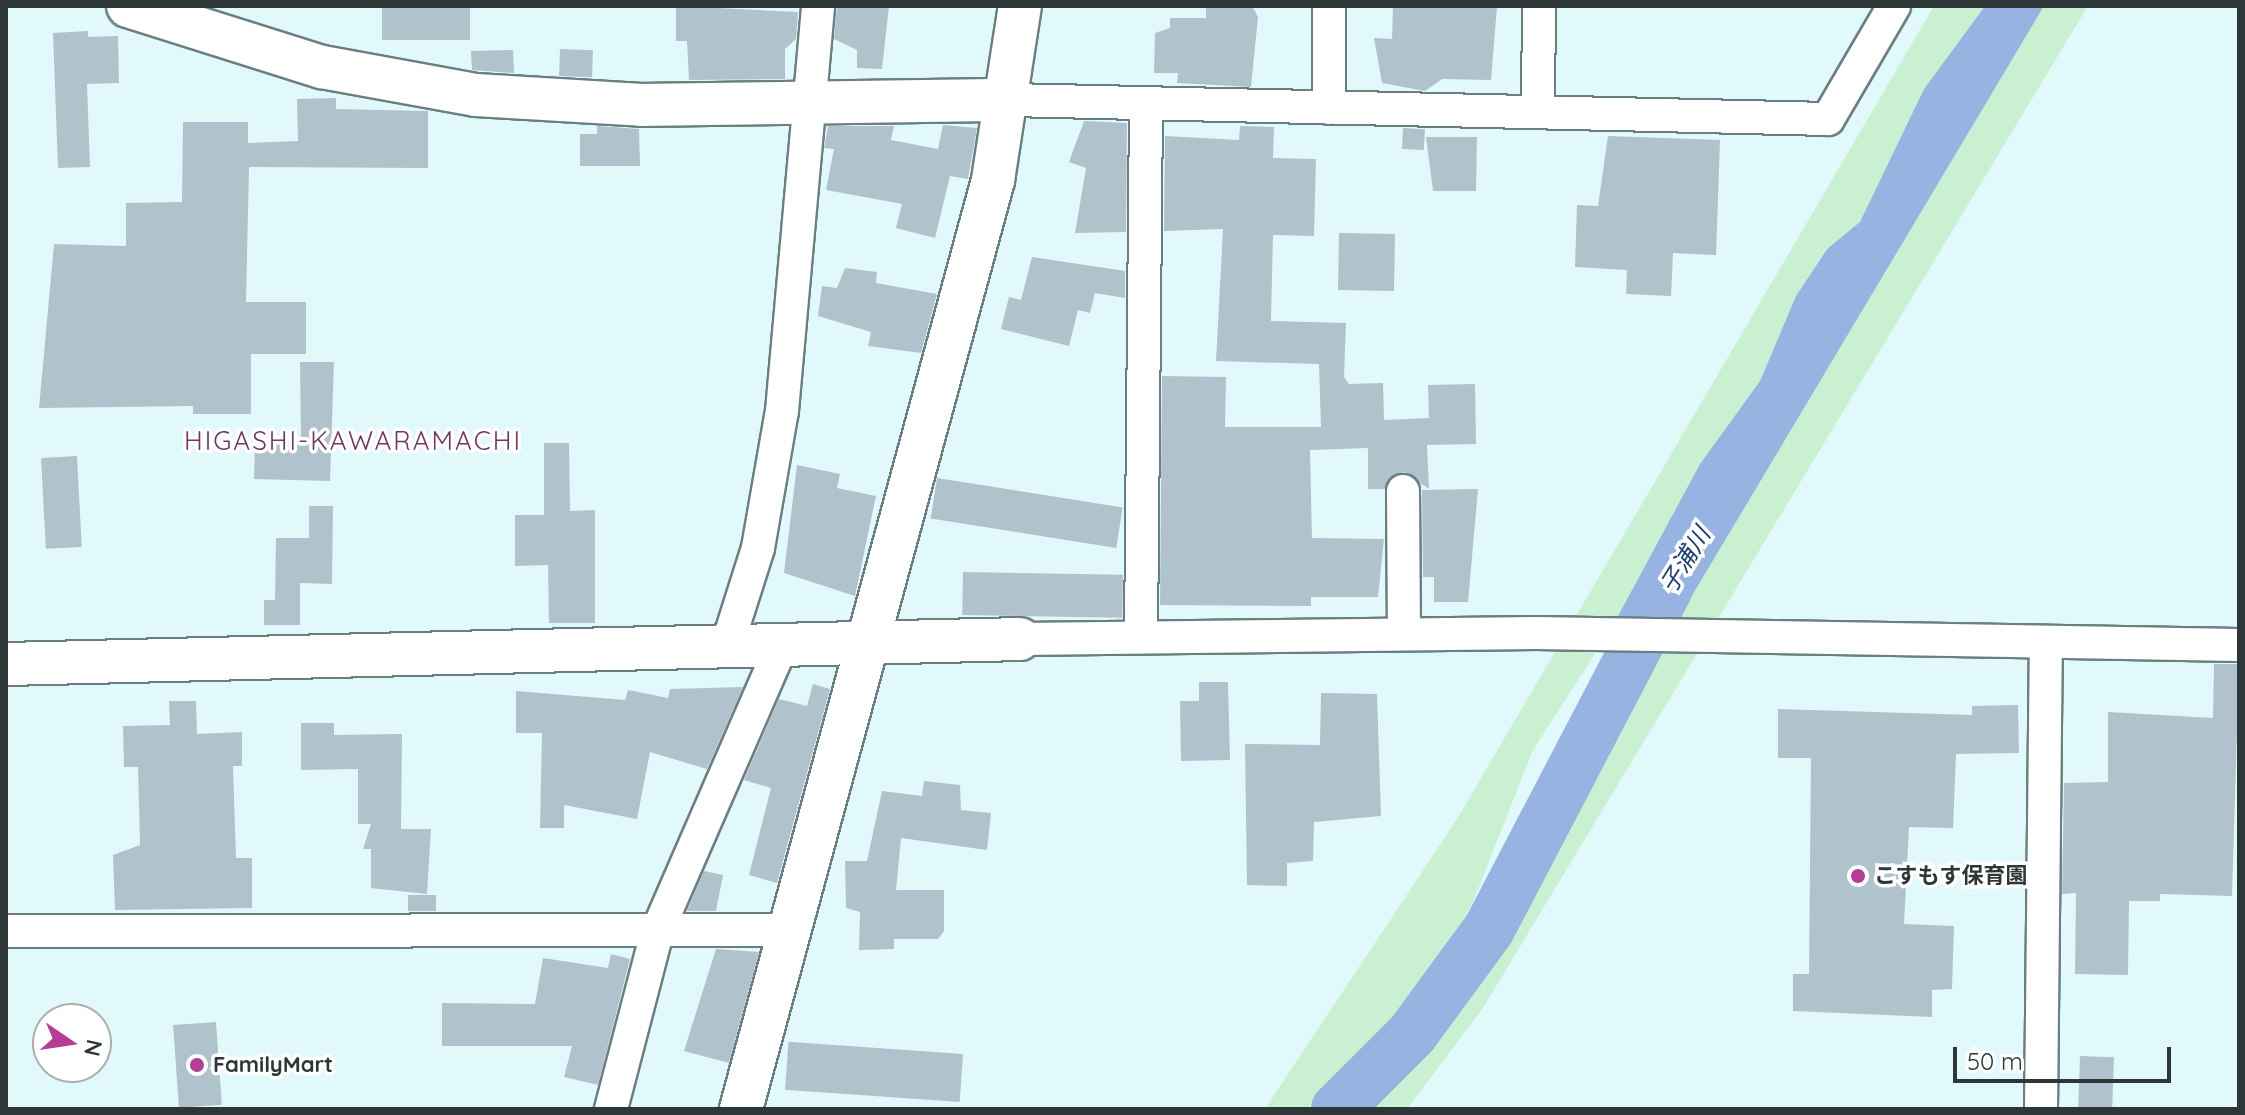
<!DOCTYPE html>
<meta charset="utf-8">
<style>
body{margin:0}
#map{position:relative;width:2245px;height:1115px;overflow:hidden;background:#e2f9fc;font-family:Quicksand,"Noto Sans JP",sans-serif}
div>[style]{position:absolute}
.green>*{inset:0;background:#c9f1d1}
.water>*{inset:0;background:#96b3e1}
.river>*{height:52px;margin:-26px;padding:0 26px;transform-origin:26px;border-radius:26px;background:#96b3e1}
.building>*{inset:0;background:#b0c2cc;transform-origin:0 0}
.roads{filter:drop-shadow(2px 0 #6a7f81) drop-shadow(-2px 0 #6a7f81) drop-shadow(0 2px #6a7f81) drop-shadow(0 -2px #6a7f81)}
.minor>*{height:32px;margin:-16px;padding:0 16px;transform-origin:16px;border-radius:16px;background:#fff}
.tertiary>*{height:42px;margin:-21px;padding:0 21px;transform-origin:21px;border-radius:21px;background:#fff}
.dots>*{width:22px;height:22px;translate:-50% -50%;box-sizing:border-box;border:4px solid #fff;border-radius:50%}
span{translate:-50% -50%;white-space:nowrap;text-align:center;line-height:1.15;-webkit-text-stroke:7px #fff;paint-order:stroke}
.poi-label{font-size:22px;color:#2e3738;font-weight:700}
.left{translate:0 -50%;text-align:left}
.water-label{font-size:24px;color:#173b72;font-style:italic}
.quarter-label{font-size:26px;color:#71355f;letter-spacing:2px}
.frame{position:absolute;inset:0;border:8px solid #2e3738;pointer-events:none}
.north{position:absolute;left:32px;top:1003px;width:80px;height:80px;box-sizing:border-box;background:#fff;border:2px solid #abafaf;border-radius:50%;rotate:103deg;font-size:22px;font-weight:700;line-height:32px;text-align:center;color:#2e3738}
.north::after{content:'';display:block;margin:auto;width:28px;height:36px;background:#b53e94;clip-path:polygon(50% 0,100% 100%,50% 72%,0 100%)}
.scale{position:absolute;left:1953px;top:1047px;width:218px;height:36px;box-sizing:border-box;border:4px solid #2e3738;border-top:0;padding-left:10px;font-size:24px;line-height:28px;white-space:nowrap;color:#2e3738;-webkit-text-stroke:6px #fff;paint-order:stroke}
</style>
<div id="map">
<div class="green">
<div style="clip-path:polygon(1934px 6px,1985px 6px,1924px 89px,1860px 223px,1826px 249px,1796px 296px,1760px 381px,1700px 464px,1611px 629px,1533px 750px,1473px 902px,1438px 966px,1397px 1023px,1306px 1109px,1265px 1109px,1457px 819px)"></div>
<div style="clip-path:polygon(2044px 6px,2088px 6px,1483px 1008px,1407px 1109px,1359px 1109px,1440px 1023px,1534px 876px,1715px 551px)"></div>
</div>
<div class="water">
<div style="clip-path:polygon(1985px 6px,2044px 6px,1672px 629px,1611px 629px,1700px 464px,1760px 381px,1796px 296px,1827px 249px,1860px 222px,1924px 89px)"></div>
</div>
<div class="river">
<div style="left:1337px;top:1109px;width:106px;rotate:-45deg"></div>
<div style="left:1412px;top:1034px;width:130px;rotate:-53.7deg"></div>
<div style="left:1489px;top:929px;width:384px;rotate:-62.4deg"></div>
</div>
<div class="building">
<div style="left:382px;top:6px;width:88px;height:34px"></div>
<div style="clip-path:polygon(676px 6px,798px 12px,796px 39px,785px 49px,785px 79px,689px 80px,687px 41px,676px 41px)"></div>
<div style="clip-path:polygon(837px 6px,889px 6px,882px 69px,857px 68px,857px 50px,834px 39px)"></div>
<div style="clip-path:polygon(1206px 6px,1252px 6px,1258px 17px,1251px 87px,1177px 83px,1178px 73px,1154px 73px,1155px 33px,1170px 28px,1170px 18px,1206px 18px)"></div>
<div style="clip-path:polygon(1393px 6px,1497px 6px,1491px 80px,1442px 79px,1425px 91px,1382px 83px,1374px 38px,1392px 39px)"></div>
<div style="clip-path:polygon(88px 31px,88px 37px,118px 36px,119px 83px,87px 84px,90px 167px,58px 168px,53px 33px)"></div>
<div style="left:560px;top:49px;width:33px;height:27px;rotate:2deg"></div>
<div style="clip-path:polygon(513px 50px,514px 73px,472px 70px,471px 51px)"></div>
<div style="clip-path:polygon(336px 98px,336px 109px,428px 111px,428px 168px,249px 167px,246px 302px,306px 302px,306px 354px,251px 354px,251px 414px,193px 414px,193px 406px,39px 408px,54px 244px,126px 246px,126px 203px,182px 202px,183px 122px,248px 122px,248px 143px,298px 141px,297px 99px)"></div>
<div style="clip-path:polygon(1084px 121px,1127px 123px,1126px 232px,1075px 233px,1086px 168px,1069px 162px)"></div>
<div style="clip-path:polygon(943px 125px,977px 128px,968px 179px,950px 176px,935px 238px,896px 228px,902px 204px,826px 190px,834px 149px,824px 148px,828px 126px,894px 126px,891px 140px,938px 149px)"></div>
<div style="clip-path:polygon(597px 126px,639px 129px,640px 166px,580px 166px,580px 134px,597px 134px)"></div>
<div style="clip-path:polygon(1240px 126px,1274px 127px,1273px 158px,1316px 159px,1314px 236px,1273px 235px,1271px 321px,1346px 323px,1344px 377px,1349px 384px,1383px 383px,1384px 420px,1429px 418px,1428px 385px,1475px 384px,1476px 444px,1427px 445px,1429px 489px,1404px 472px,1385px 489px,1368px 489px,1368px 448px,1310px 450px,1312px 538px,1384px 539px,1378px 597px,1311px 597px,1311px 606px,1160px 605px,1162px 376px,1226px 377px,1225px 427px,1321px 427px,1319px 364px,1216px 361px,1223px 229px,1164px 231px,1165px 136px,1239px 140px)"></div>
<div style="left:1403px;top:128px;width:22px;height:21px;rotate:3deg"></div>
<div style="clip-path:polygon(1608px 136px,1720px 140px,1716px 255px,1673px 253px,1671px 296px,1626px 294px,1627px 270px,1575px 267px,1577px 205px,1598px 206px)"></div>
<div style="clip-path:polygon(1426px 137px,1477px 137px,1476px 191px,1433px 191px)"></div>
<div style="left:1339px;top:233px;width:56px;height:57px;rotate:1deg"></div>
<div style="clip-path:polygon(1032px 257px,1125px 271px,1125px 298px,1095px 293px,1090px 313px,1078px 310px,1069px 346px,1001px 329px,1009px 297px,1021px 300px)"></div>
<div style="clip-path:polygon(845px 268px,877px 272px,876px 283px,937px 294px,921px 353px,868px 346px,871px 332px,818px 316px,822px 286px,837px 288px)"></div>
<div style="clip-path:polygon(300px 362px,334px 362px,330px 481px,254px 479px,255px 440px,301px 441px)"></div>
<div style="clip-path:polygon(544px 443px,569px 443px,570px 511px,595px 510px,595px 623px,549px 623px,548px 565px,515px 566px,515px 515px,544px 515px)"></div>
<div style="left:77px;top:456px;width:91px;height:36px;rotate:87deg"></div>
<div style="clip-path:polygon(797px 465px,840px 474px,837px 488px,876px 496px,855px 596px,784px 573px)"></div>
<div style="left:937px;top:478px;width:188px;height:41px;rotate:9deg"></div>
<div style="clip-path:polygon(1478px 489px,1468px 602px,1434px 602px,1434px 577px,1423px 577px,1422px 490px)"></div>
<div style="clip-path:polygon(309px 506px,333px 506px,332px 584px,300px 583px,300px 625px,264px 625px,264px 600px,275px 600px,276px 538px,309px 538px)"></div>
<div style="left:963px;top:572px;width:160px;height:43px;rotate:1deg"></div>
<div style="clip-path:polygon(2214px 664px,2239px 664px,2232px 896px,2160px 894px,2160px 901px,2129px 901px,2128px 975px,2075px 974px,2076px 893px,2062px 894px,2064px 783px,2108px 782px,2108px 712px,2213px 718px)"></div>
<div style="clip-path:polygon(1199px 682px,1228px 682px,1230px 760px,1181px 761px,1180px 701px,1199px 701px)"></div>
<div style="clip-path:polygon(813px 684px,830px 689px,777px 883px,749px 875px,771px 788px,744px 780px,779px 699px,807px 706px)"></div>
<div style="clip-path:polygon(743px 687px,707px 769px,650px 752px,637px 819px,564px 805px,564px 828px,540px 828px,542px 733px,516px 733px,516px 691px,625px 700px,628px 690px,668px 698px,670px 689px)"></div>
<div style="clip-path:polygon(1321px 693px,1377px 694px,1381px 816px,1314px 822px,1313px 861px,1287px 863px,1287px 886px,1247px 885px,1245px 744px,1320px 745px)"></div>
<div style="clip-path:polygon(169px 701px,196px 701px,197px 734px,242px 732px,242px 766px,233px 766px,236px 858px,252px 858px,252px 908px,115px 910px,113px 855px,140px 845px,138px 767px,124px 767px,123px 726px,170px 725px)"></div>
<div style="clip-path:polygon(2018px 705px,2019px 753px,1956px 754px,1953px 828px,1909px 827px,1904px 924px,1954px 926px,1952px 989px,1932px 990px,1932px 1017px,1793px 1011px,1793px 974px,1809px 974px,1811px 758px,1778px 758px,1778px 709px,1972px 715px,1972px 706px)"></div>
<div style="clip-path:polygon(301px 723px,334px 723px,334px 735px,402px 734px,401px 829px,431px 829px,427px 894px,371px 888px,371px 849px,363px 849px,371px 824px,358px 824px,358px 769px,301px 770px)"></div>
<div style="clip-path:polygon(924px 781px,960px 785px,961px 810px,991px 813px,987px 850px,901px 838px,896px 890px,944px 890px,944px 931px,938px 939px,894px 939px,894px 949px,859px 950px,860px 912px,846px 908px,845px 861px,867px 861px,882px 791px,922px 796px)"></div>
<div style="clip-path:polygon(704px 871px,723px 875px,716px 911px,687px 911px)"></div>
<div style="left:408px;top:895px;width:28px;height:16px"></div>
<div style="clip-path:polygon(716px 949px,759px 952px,729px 1063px,684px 1051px)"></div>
<div style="clip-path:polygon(611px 954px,630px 959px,598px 1085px,564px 1077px,572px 1046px,442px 1046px,442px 1003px,535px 1004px,543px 958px,608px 968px)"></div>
<div style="left:216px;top:1022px;width:83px;height:43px;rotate:86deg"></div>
<div style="left:963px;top:1054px;width:48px;height:175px;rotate:94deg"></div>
<div style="left:2080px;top:1056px;width:34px;height:53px;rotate:2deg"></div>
</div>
<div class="roads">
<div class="minor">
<div style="left:1329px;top:6px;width:102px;rotate:90deg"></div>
<div style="left:1010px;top:100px;width:818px;rotate:1.33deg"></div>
<div style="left:1828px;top:119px;width:131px;rotate:-59.7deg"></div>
<div style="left:1538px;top:112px;width:106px;rotate:-89.5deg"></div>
<div style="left:1403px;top:491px;width:142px;rotate:89.6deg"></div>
<div style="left:1141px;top:637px;width:533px;rotate:-89.46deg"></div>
<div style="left:1020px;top:639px;width:516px;rotate:-0.67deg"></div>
<div style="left:1536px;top:633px;width:703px;rotate:0.98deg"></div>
<div style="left:726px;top:649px;width:106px;rotate:-72.4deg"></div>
<div style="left:758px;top:548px;width:139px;rotate:-80.1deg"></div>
<div style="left:782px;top:411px;width:407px;rotate:-84.9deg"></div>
<div style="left:6px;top:931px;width:785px;rotate:-0.07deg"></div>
<div style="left:611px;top:1109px;width:183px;rotate:-75.4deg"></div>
<div style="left:657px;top:932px;width:311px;rotate:-66.5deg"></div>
<div style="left:2041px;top:1109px;width:466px;rotate:-89.4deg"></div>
</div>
<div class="tertiary">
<div style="left:128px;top:6px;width:203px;rotate:17.5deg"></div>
<div style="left:322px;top:67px;width:157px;rotate:10.3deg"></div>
<div style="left:476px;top:95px;width:166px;rotate:3.4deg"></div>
<div style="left:642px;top:105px;width:368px;rotate:-0.8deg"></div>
<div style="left:6px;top:664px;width:1014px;rotate:-1.41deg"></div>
<div style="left:741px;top:1109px;width:963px;rotate:-74.82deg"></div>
<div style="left:993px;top:180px;width:176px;rotate:-81.2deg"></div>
</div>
</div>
<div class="dots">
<div style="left:1858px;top:876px;background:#b53e94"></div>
<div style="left:197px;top:1065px;background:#b53e94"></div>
</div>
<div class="poi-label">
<span class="left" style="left:1874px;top:876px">こすもす保育園</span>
<span class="left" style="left:213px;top:1065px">FamilyMart</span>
</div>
<div class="water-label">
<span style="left:1685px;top:560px;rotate:-58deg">子浦川</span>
</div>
<div class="quarter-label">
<span style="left:353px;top:441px">HIGASHI-KAWARAMACHI</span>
</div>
<div class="frame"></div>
<div class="north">N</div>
<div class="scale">50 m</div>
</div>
